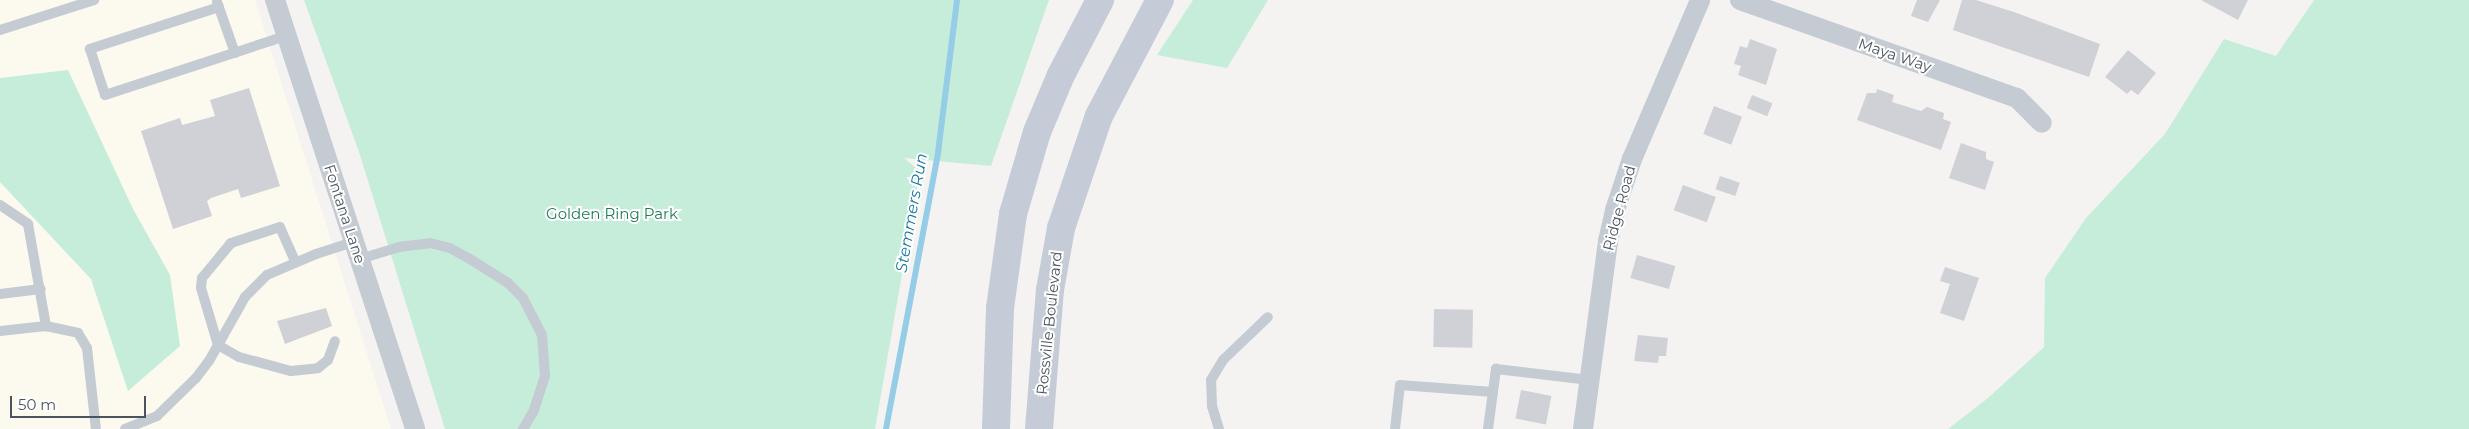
<!DOCTYPE html>
<style>
body{margin:0}
#map{position:relative;width:2469px;height:429px;overflow:hidden;background:#f4f3f2;font-family:Montserrat,sans-serif}
div>[style]{position:absolute}
.commercial>*{inset:0;background:#fcf9ef}
.green>*{inset:0;background:#c6edd9}
.stream>*{height:5.5px;margin:-2.75px;padding:0 2.75px;transform-origin:2.75px;border-radius:2.75px;background:#96cde6}
.building>*{inset:0;background:#d0d1d6;transform-origin:0 0}
.lane>*{height:10px;margin:-5px;padding:0 5px;transform-origin:5px;border-radius:5px;background:#c4cbd2}
.street>*{height:20px;margin:-10px;padding:0 10px;transform-origin:10px;border-radius:10px;background:#c4cbd2}
.secondary>*{height:28px;margin:-14px;padding:0 14px;transform-origin:14px;border-radius:14px;background:#c5ccd7}
span{translate:-50% -50%;white-space:nowrap;text-align:center;line-height:1.15;-webkit-text-stroke:4px #fff;paint-order:stroke}
.street-label{font-size:15px;color:#4b535e}
.park-label{font-size:15px;color:#207c57}
.water-label{font-size:16px;color:#1979a4;font-style:italic}
.scale{position:absolute;left:10px;top:396px;width:136px;height:22px;box-sizing:border-box;border:2px solid #4b535e;border-top:0;padding-left:6px;font-size:15px;line-height:18px;white-space:nowrap;color:#4b535e;-webkit-text-stroke:4px #fff;paint-order:stroke}
</style>
<div id="map">
<div class="commercial">
<div style="clip-path:polygon(0 0,255px 0,391px 429px,0 429px,0 182px,91px 279px,128px 391px,170px 275px,133px 209px,68px 70px,0 78px)"></div>
</div>
<div class="green">
<div style="clip-path:polygon(304px 0,1049px 0,991px 166px,904px 158px,920px 171px,875px 429px,445px 429px,359px 152px)"></div>
<div style="clip-path:polygon(1193px 0,1268px 0,1227px 68px,1157px 55px)"></div>
<div style="clip-path:polygon(2314px 0,2469px 0,2469px 429px,1948px 429px,1988px 398px,2044px 347px,2045px 278px,2086px 218px,2165px 134px,2224px 39px,2276px 56px)"></div>
<div style="clip-path:polygon(68px 70px,133px 209px,170px 275px,180px 346px,128px 391px,91px 279px,0 182px,0 78px)"></div>
</div>
<div class="stream">
<div style="left:886px;top:429px;width:281px;rotate:-79.3deg"></div>
<div style="left:938px;top:153px;width:154px;rotate:-82.9deg"></div>
</div>
<div class="building">
<div style="clip-path:polygon(1917px 0,1940px 0,1928px 22px,1911px 16px)"></div>
<div style="clip-path:polygon(1962px 0,1976px 0,2014px 12px,2100px 44px,2089px 77px,1953px 30px)"></div>
<div style="clip-path:polygon(2201px 0,2248px 0,2238px 20px)"></div>
<div style="clip-path:polygon(1750px 39px,1777px 49px,1766px 85px,1738px 75px,1741px 66px,1734px 64px,1740px 46px,1747px 48px)"></div>
<div style="clip-path:polygon(2128px 50px,2156px 73px,2138px 95px,2131px 90px,2127px 94px,2105px 77px)"></div>
<div style="clip-path:polygon(249px 88px,280px 186px,241px 198px,238px 189px,211px 198px,207px 201px,212px 216px,173px 229px,141px 131px,180px 118px,182px 125px,215px 116px,210px 100px)"></div>
<div style="clip-path:polygon(1877px 89px,1894px 95px,1892px 102px,1921px 111px,1927px 107px,1944px 113px,1943px 119px,1951px 122px,1941px 150px,1857px 120px,1867px 93px,1876px 93px)"></div>
<div style="left:1752px;top:95px;width:22px;height:14px;rotate:22deg"></div>
<div style="left:1714px;top:106px;width:30px;height:30px;rotate:21deg"></div>
<div style="clip-path:polygon(1961px 143px,1986px 152px,1986px 159px,1994px 162px,1985px 190px,1949px 178px)"></div>
<div style="left:1720px;top:176px;width:21px;height:14px;rotate:19deg"></div>
<div style="left:1683px;top:185px;width:35px;height:27px;rotate:20deg"></div>
<div style="left:1637px;top:255px;width:40px;height:24px;rotate:16deg"></div>
<div style="clip-path:polygon(1945px 267px,1979px 278px,1964px 321px,1940px 313px,1950px 284px,1940px 281px)"></div>
<div style="clip-path:polygon(326px 308px,332px 326px,285px 344px,277px 321px)"></div>
<div style="left:1434px;top:309px;width:39px;height:38px;rotate:1deg"></div>
<div style="clip-path:polygon(1638px 335px,1668px 338px,1666px 356px,1659px 356px,1658px 363px,1634px 361px)"></div>
<div style="left:1521px;top:390px;width:31px;height:29px;rotate:11deg"></div>
</div>
<div class="lane">
<div style="left:217px;top:2px;width:54px;rotate:70.6deg"></div>
<div style="left:219px;top:7px;width:136px;rotate:162deg"></div>
<div style="left:90px;top:49px;width:48px;rotate:71.9deg"></div>
<div style="left:105px;top:95px;width:190px;rotate:-18.1deg"></div>
<div style="left:0;top:30px;width:99px;rotate:-17.7deg"></div>
<div style="left:0;top:205px;width:34px;rotate:34deg"></div>
<div style="left:28px;top:224px;width:104px;rotate:80deg"></div>
<div style="left:46px;top:326px;width:33px;rotate:12deg"></div>
<div style="left:78px;top:333px;width:17px;rotate:59deg"></div>
<div style="left:87px;top:348px;width:81px;rotate:83.7deg"></div>
<div style="left:360px;top:259px;width:41px;rotate:-17.1deg"></div>
<div style="left:399px;top:247px;width:31px;rotate:-7deg"></div>
<div style="left:430px;top:243px;width:21px;rotate:14deg"></div>
<div style="left:450px;top:248px;width:23px;rotate:29deg"></div>
<div style="left:470px;top:259px;width:45px;rotate:32.3deg"></div>
<div style="left:508px;top:283px;width:21px;rotate:45deg"></div>
<div style="left:523px;top:298px;width:42px;rotate:62.8deg"></div>
<div style="left:542px;top:335px;width:41px;rotate:85.8deg"></div>
<div style="left:545px;top:376px;width:38px;rotate:108deg"></div>
<div style="left:533px;top:412px;width:20px;rotate:120deg"></div>
<div style="left:295px;top:261px;width:37px;rotate:-114deg"></div>
<div style="left:280px;top:227px;width:52px;rotate:161.9deg"></div>
<div style="left:231px;top:243px;width:45px;rotate:129.6deg"></div>
<div style="left:202px;top:278px;width:10px;rotate:96deg"></div>
<div style="left:201px;top:288px;width:59px;rotate:73.4deg"></div>
<div style="left:218px;top:345px;width:24px;rotate:30deg"></div>
<div style="left:239px;top:357px;width:54px;rotate:15.1deg"></div>
<div style="left:291px;top:371px;width:27px;rotate:-6deg"></div>
<div style="left:318px;top:368px;width:13px;rotate:-39deg"></div>
<div style="left:328px;top:360px;width:20px;rotate:-70deg"></div>
<div style="left:0;top:294px;width:41px;rotate:-7deg"></div>
<div style="left:0;top:331px;width:46px;rotate:-6.2deg"></div>
<div style="left:125px;top:429px;width:35px;rotate:-22deg"></div>
<div style="left:157px;top:416px;width:54px;rotate:-44.3deg"></div>
<div style="left:196px;top:378px;width:21px;rotate:-53deg"></div>
<div style="left:209px;top:361px;width:73px;rotate:-60.6deg"></div>
<div style="left:245px;top:297px;width:31px;rotate:-45deg"></div>
<div style="left:267px;top:275px;width:53px;rotate:-23.2deg"></div>
<div style="left:316px;top:254px;width:40px;rotate:-18deg"></div>
<div style="left:1219px;top:429px;width:24px;rotate:-107deg"></div>
<div style="left:1212px;top:406px;width:26px;rotate:-92deg"></div>
<div style="left:1211px;top:380px;width:23px;rotate:-59deg"></div>
<div style="left:1223px;top:360px;width:62px;rotate:-43.7deg"></div>
<div style="left:1395px;top:429px;width:44px;rotate:-83.5deg"></div>
<div style="left:1400px;top:385px;width:93px;rotate:4.3deg"></div>
<div style="left:1488px;top:429px;width:61px;rotate:-82.4deg"></div>
<div style="left:1496px;top:369px;width:94px;rotate:6.7deg"></div>
</div>
<div class="street">
<div style="left:275px;top:0;width:451px;rotate:71.9deg"></div>
<div style="left:1740px;top:0;width:294px;rotate:19.5deg"></div>
<div style="left:2017px;top:98px;width:35px;rotate:45deg"></div>
<div style="left:1583px;top:429px;width:190px;rotate:-82.4deg"></div>
<div style="left:1608px;top:241px;width:32px;rotate:-77deg"></div>
<div style="left:1615px;top:210px;width:54px;rotate:-71.6deg"></div>
<div style="left:1632px;top:159px;width:173px;rotate:-66.8deg"></div>
</div>
<div class="secondary">
<div style="left:996px;top:429px;width:121px;rotate:-88.1deg"></div>
<div style="left:1000px;top:308px;width:95px;rotate:-82.1deg"></div>
<div style="left:1013px;top:214px;width:85px;rotate:-73.7deg"></div>
<div style="left:1037px;top:132px;width:62px;rotate:-67.2deg"></div>
<div style="left:1061px;top:75px;width:85px;rotate:-62.5deg"></div>
<div style="left:1039px;top:429px;width:139px;rotate:-85.5deg"></div>
<div style="left:1050px;top:290px;width:63px;rotate:-79.9deg"></div>
<div style="left:1061px;top:228px;width:118px;rotate:-71.3deg"></div>
<div style="left:1099px;top:116px;width:131px;rotate:-62.3deg"></div>
</div>
<div class="street-label">
<span style="left:1895px;top:55px;rotate:19deg">Maya Way</span>
<span style="left:1619px;top:208px;rotate:-75deg">Ridge Road</span>
<span style="left:345px;top:214px;rotate:72deg">Fontana Lane</span>
<span style="left:1049px;top:323px;rotate:-84deg">Rossville Boulevard</span>
</div>
<div class="park-label">
<span style="left:612px;top:214px">Golden Ring Park</span>
</div>
<div class="water-label">
<span style="left:912px;top:213px;rotate:-80deg">Stemmers Run</span>
</div>
<div class="scale">50 m</div>
</div>
